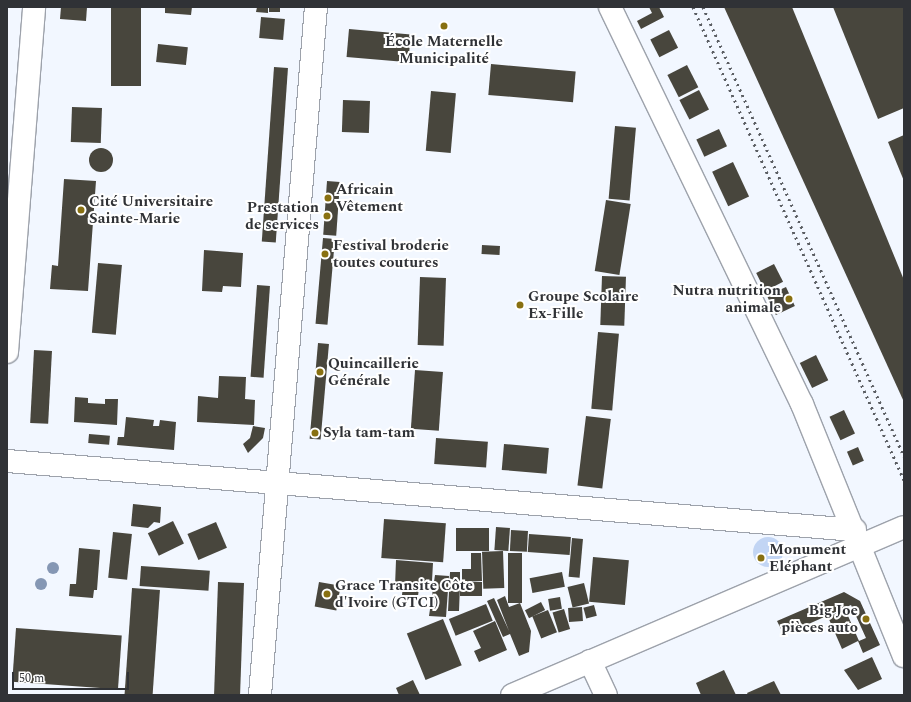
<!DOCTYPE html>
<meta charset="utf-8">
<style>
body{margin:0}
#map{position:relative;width:911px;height:702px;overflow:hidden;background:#f2f7ff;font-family:Spectral,serif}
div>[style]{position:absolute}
.green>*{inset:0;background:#c2d5f4}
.round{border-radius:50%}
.building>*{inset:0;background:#48463d;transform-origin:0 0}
.roads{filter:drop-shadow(1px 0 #9da2ab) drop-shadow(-1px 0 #9da2ab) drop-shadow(0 1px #9da2ab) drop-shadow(0 -1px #9da2ab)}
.minor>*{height:22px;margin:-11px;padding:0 11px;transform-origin:11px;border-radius:11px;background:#fff}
.major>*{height:22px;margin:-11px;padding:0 11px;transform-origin:11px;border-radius:11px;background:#fff}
.rail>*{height:3px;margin-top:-1.5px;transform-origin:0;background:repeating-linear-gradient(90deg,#5b5e63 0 2px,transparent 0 6px)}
.trees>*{width:12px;height:12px;margin:-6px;border-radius:50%;background:#8597b4}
.dots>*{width:11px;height:11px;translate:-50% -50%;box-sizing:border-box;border:2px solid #fff;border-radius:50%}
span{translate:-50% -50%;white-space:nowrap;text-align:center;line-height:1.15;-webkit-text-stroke:4px #fff;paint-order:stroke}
.poi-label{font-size:15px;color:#303236;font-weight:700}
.left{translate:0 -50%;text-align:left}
.right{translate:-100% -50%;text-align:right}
.frame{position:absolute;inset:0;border:8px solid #303236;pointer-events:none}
.scale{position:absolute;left:12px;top:672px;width:117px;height:18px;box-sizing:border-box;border:2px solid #303236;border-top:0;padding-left:5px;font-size:12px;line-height:14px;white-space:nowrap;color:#303236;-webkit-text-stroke:3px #fff;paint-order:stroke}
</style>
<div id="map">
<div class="green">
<div class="round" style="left:753px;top:537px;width:30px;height:30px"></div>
</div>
<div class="building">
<div style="clip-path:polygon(61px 7px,87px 7px,86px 21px,60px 19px)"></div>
<div style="left:111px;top:7px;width:30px;height:79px"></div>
<div style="clip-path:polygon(165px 7px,192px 7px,191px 15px,165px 13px)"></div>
<div style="clip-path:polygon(257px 7px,268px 7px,268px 13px,256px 12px)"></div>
<div style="left:269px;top:7px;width:11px;height:5px"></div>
<div style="clip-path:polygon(649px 7px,659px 7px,664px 17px,641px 29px,637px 21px,652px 13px)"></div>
<div style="clip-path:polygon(724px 7px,792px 7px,904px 280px,904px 402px)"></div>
<div style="clip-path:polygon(833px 7px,904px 7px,904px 108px,878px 119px)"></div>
<div style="left:261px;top:17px;width:24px;height:21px;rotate:5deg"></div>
<div style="left:349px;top:29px;width:62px;height:28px;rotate:5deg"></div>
<div style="left:669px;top:30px;width:20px;height:21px;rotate:63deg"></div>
<div style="left:158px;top:44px;width:30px;height:18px;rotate:6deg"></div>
<div style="left:491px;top:64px;width:85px;height:31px;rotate:5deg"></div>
<div style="left:687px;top:65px;width:25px;height:22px;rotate:63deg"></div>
<div style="left:274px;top:67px;width:14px;height:175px;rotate:4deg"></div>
<div style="left:699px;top:90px;width:22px;height:22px;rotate:63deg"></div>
<div style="left:431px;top:91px;width:25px;height:60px;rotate:5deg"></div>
<div style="left:343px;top:100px;width:27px;height:32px;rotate:2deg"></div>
<div style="left:72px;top:107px;width:30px;height:35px;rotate:2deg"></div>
<div style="left:615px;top:126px;width:21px;height:73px;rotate:5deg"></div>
<div style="left:719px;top:129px;width:19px;height:25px;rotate:65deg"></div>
<div style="clip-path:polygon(904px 135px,904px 181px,888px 142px)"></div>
<div class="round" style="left:89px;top:148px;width:24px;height:24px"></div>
<div style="left:733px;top:162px;width:38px;height:23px;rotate:65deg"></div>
<div style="clip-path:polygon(64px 179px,96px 181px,88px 291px,50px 289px,52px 265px,58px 266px)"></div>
<div style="left:327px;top:181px;width:13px;height:54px;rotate:4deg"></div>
<div style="left:606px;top:200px;width:25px;height:72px;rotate:9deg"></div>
<div style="left:323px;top:238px;width:12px;height:86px;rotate:5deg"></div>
<div style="left:482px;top:245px;width:18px;height:9px;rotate:3deg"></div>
<div style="clip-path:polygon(204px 250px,243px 253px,241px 287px,223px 286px,222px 292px,202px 291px)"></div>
<div style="left:98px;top:263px;width:24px;height:70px;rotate:5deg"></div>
<div style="left:774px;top:264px;width:20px;height:20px;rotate:63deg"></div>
<div style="left:602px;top:276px;width:24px;height:49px;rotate:2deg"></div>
<div style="left:420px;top:277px;width:26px;height:68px;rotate:2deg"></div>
<div style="left:257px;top:285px;width:13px;height:92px;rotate:4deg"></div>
<div style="left:786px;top:287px;width:21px;height:21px;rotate:65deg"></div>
<div style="left:598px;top:332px;width:21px;height:77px;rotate:5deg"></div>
<div style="left:318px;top:343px;width:11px;height:96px;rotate:5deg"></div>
<div style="left:34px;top:350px;width:18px;height:73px;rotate:3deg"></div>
<div style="left:816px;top:355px;width:28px;height:18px;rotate:64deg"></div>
<div style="left:415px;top:370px;width:28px;height:59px;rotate:4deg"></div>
<div style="clip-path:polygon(219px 376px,246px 377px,245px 399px,255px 400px,254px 425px,197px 422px,198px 396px,218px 398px)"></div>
<div style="clip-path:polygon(75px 397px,88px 398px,88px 403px,105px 404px,105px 399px,118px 399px,117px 425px,74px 422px)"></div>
<div style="left:844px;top:410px;width:26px;height:16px;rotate:65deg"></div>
<div style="left:586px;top:416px;width:25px;height:70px;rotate:7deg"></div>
<div style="clip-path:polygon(126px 417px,154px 420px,153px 426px,159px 426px,160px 420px,176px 422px,174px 450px,117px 445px,118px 437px,124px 437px)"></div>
<div style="clip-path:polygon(253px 426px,265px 428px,263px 438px,248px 453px,243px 444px,250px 438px)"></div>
<div style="left:89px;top:434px;width:21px;height:9px;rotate:5deg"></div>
<div style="left:436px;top:438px;width:52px;height:26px;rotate:4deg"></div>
<div style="left:504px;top:444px;width:45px;height:26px;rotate:5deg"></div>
<div style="left:858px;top:447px;width:15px;height:12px;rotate:67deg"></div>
<div style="clip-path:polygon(133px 504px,161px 507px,160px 523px,154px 522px,148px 528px,131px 526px)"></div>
<div style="left:384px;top:519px;width:62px;height:39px;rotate:4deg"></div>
<div style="left:173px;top:521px;width:25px;height:28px;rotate:64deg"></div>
<div style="left:216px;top:522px;width:28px;height:31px;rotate:67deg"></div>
<div style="left:496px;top:527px;width:14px;height:23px;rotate:4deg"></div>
<div style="left:489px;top:528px;width:23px;height:33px;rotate:90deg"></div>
<div style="left:511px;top:530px;width:17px;height:21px;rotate:3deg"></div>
<div style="left:113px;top:532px;width:19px;height:46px;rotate:6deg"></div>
<div style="left:529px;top:534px;width:42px;height:18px;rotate:4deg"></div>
<div style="left:572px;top:538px;width:11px;height:39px;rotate:5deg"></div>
<div style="clip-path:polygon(79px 548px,100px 550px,97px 590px,94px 590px,93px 598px,69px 596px,70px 584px,76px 584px)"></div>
<div style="left:503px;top:551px;width:37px;height:21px;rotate:88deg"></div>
<div style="clip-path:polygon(471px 553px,481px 553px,482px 581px,462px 582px,462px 569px,471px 569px)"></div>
<div style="left:508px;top:553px;width:14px;height:50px"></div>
<div style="left:593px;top:557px;width:36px;height:45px;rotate:5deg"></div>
<div style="clip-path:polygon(396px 560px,433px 563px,432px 581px,426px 580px,425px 588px,419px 588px,418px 596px,402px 595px,403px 586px,395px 586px)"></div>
<div style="left:141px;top:566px;width:69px;height:20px;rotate:4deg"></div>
<div style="clip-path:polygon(450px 572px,460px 572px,460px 582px,482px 582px,482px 596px,460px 596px,460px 585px,459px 611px,448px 611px)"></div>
<div style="left:562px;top:572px;width:15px;height:33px;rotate:79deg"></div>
<div style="clip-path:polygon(435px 575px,449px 576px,446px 617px,429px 616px)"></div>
<div style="left:218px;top:582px;width:26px;height:113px;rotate:2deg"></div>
<div style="left:319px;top:582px;width:22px;height:25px;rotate:10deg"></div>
<div style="left:584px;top:583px;width:21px;height:17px;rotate:76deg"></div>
<div style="left:132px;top:588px;width:28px;height:107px;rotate:4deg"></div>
<div style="clip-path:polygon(844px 592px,860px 601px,880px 645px,863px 653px,858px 641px,842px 649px,828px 617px,845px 609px,859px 641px,866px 638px,851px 605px,784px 635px,777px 621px)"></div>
<div style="clip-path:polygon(505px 596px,509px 607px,520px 603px,531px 631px,529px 652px,519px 656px,510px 634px,503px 637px,487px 601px,494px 598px,509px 631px,497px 600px)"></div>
<div style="left:560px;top:597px;width:12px;height:12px;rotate:81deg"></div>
<div style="left:541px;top:602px;width:9px;height:18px;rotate:63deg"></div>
<div style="left:486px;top:604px;width:18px;height:40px;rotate:68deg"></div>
<div style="left:594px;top:605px;width:11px;height:11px;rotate:75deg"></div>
<div style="left:582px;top:607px;width:14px;height:14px;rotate:86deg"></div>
<div style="left:564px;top:609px;width:21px;height:12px;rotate:73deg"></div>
<div style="left:548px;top:610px;width:24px;height:17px;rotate:68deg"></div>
<div style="left:443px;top:619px;width:50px;height:39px;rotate:68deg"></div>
<div style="clip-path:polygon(495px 621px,507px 650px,479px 662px,474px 651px,481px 648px,473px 631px)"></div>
<div style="left:16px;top:628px;width:106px;height:54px;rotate:4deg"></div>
<div style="clip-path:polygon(872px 657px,882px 679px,858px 690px,844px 670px)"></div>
<div style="clip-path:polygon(724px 670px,736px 695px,701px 695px,696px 683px)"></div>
<div style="clip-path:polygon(413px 680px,420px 695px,399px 695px,396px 688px)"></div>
<div style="clip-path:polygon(774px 681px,781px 695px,748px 695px,747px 693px)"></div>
</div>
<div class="roads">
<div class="minor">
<div style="left:610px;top:7px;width:441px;rotate:64.2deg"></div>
<div style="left:802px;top:404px;width:272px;rotate:68deg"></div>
<div style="left:7px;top:352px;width:346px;rotate:-85.5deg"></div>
<div style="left:7px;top:461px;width:851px;rotate:4.65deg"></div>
<div style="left:590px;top:661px;width:38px;rotate:65deg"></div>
<div style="left:260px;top:695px;width:690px;rotate:-85.35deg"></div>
</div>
<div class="major">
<div style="left:512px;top:695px;width:426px;rotate:-23.2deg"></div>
</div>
</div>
<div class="rail">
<div style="left:693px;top:7px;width:518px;rotate:65.96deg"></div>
<div style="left:703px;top:7px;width:492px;rotate:65.9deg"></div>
</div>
<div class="trees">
<div style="left:53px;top:568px"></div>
<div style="left:41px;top:584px"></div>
</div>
<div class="dots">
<div style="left:444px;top:26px;background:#887011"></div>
<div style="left:328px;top:198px;background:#887011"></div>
<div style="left:81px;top:210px;background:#887011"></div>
<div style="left:327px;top:216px;background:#887011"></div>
<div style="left:325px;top:254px;background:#887011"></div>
<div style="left:789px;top:299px;background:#887011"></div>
<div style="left:520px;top:305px;background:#887011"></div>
<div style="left:320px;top:372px;background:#887011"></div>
<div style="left:315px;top:433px;background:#887011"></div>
<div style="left:761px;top:558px;background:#887011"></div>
<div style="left:327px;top:594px;background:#887011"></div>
<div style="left:866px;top:619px;background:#887011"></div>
</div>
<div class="poi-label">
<span style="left:444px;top:50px">École Maternelle<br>Municipalité</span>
<span class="left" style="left:336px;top:198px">Africain<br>Vêtement</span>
<span class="left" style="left:89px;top:210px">Cité Universitaire<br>Sainte-Marie</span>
<span class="right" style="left:319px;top:216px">Prestation<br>de services</span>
<span class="left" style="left:333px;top:254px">Festival broderie<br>toutes coutures</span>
<span class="right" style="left:781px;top:299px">Nutra nutrition<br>animale</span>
<span class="left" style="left:528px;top:305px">Groupe Scolaire<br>Ex-Fille</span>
<span class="left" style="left:328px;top:372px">Quincaillerie<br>Générale</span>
<span class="left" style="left:323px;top:433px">Syla tam-tam</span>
<span class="left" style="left:769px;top:558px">Monument<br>Eléphant</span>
<span class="left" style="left:335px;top:594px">Grace Transite Côte<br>d'Ivoire (GTCI)</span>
<span class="right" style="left:858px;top:619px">Big Joe<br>pièces auto</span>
</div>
<div class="frame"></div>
<div class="scale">50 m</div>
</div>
